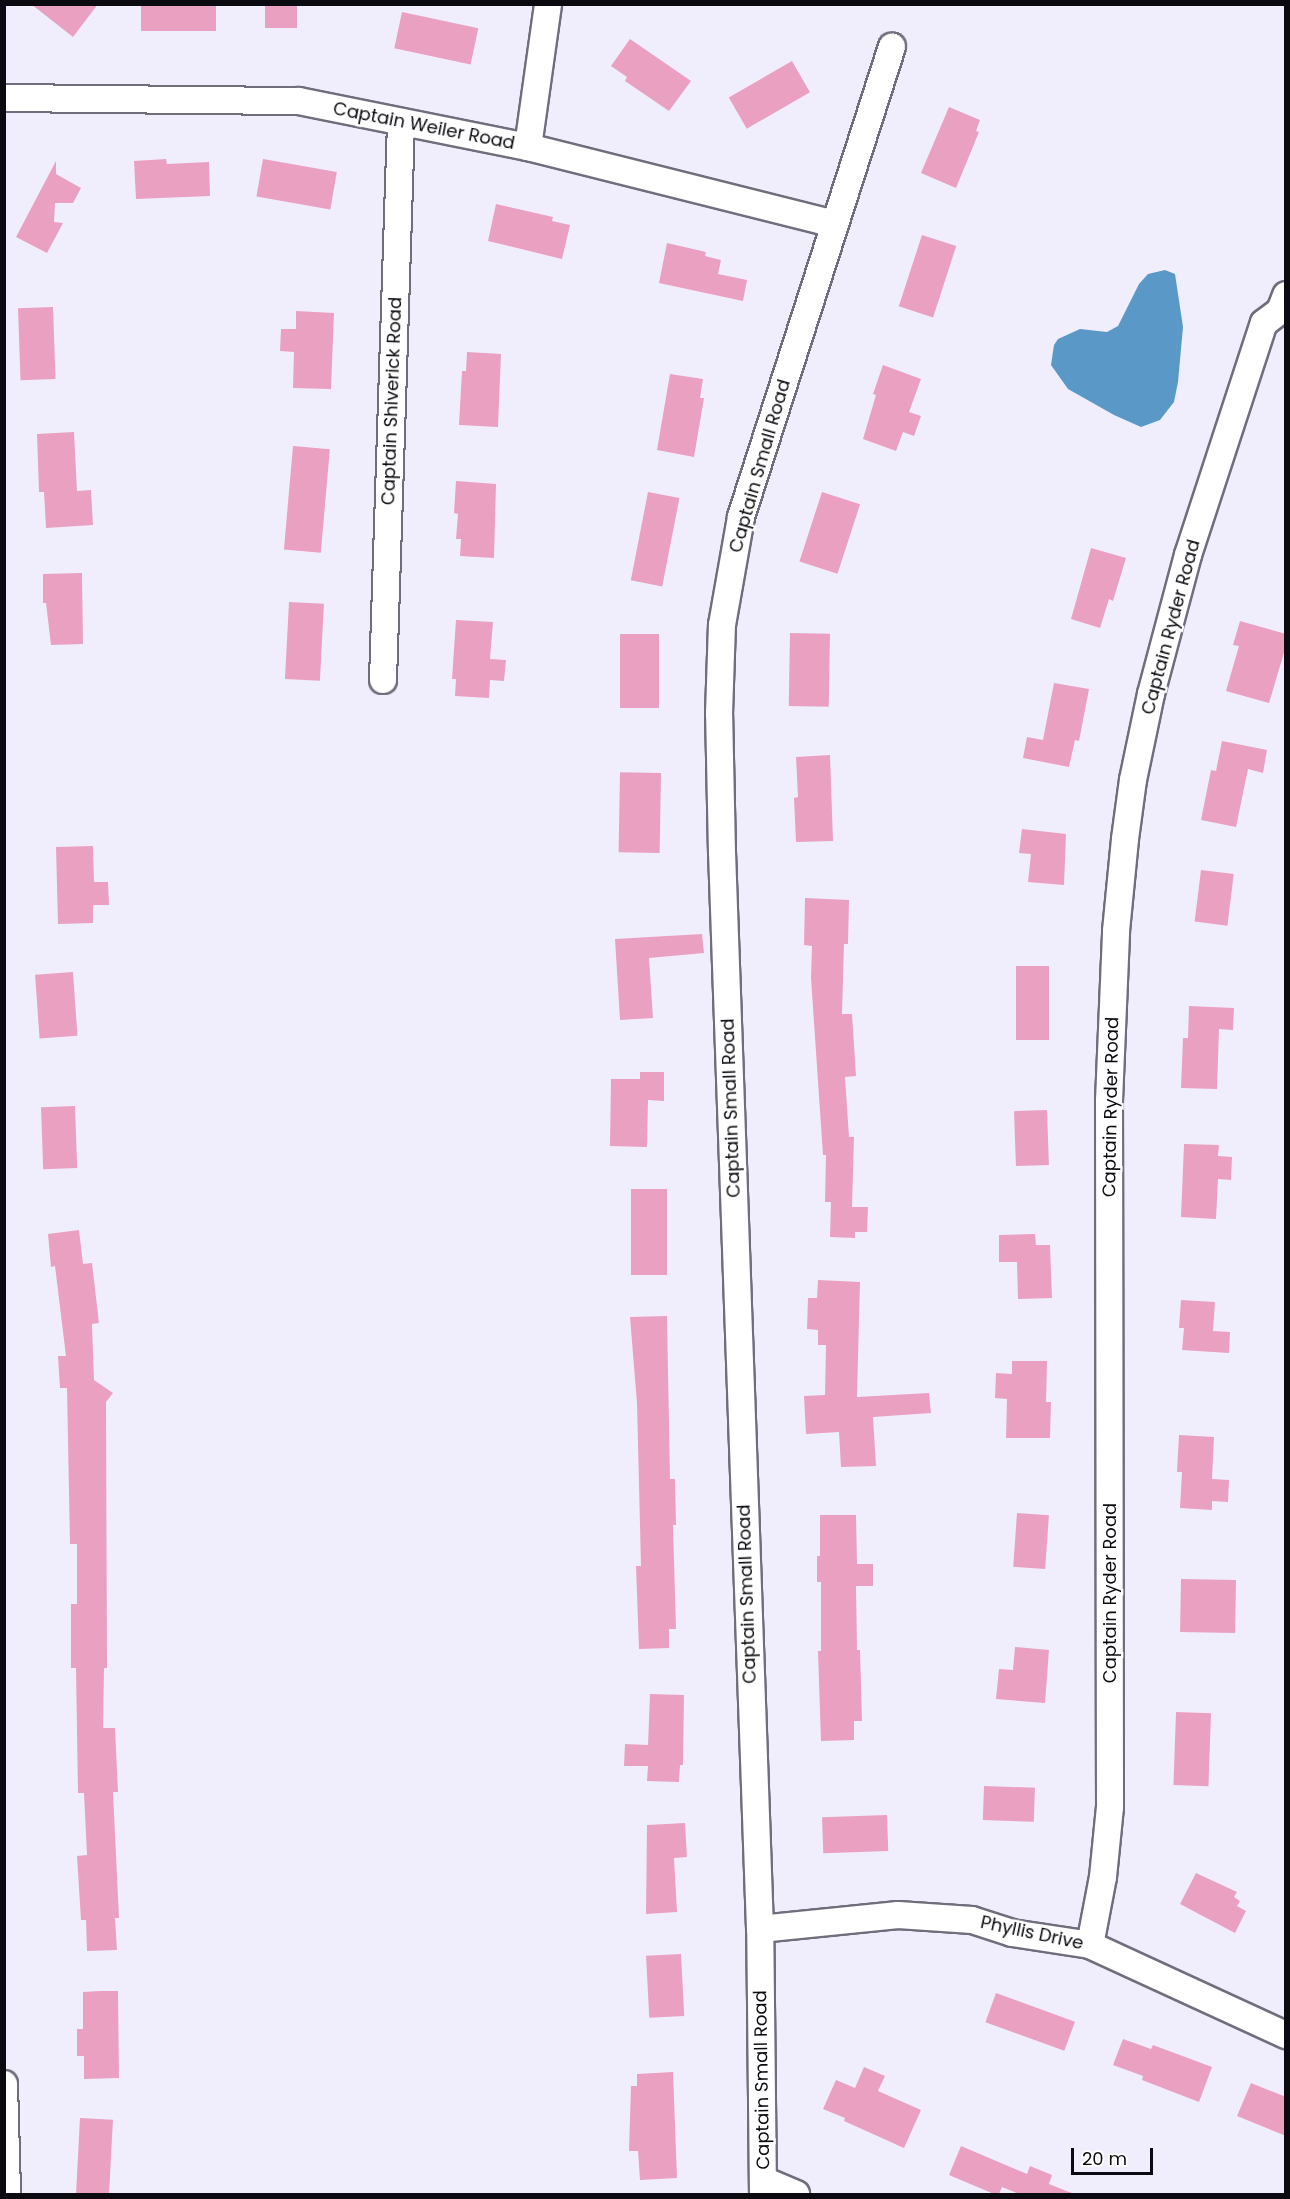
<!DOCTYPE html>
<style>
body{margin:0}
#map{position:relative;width:1290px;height:2199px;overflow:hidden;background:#f0eefc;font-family:Poppins,sans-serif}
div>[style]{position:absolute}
.water>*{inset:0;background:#5a98c8}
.building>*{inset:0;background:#eaa0c0;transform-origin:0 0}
.roads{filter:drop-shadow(2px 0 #706e7d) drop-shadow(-2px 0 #706e7d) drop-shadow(0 2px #706e7d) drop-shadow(0 -2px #706e7d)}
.minor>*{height:26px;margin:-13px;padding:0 13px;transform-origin:13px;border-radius:13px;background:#fff}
span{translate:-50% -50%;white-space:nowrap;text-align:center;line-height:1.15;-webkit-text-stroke:4.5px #fff;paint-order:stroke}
.street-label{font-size:18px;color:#0b0a10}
.frame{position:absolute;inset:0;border:6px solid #0b0a10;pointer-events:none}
.scale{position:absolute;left:1071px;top:2148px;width:82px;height:27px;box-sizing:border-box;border:3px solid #0b0a10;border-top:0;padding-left:8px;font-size:18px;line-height:21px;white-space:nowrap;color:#0b0a10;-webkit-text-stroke:4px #fff;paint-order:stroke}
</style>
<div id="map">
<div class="water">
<div style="clip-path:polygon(1165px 270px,1175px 274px,1183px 327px,1178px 382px,1174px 402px,1160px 420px,1141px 427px,1114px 415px,1068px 389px,1051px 365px,1054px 345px,1058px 339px,1080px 329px,1107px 332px,1118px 326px,1139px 284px,1148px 274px)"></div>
</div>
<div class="building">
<div style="clip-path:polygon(31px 4px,98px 4px,73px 37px)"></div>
<div style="left:141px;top:4px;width:75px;height:27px"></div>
<div style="left:265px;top:4px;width:32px;height:24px"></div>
<div style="left:402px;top:12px;width:78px;height:37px;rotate:12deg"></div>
<div style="clip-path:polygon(630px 39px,691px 81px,669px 111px,625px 81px,627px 77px,611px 66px)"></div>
<div style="left:792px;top:61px;width:36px;height:73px;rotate:60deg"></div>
<div style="clip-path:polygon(949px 107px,980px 120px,976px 131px,979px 132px,956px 188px,921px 173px)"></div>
<div style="clip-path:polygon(166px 159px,167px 164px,209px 162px,210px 196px,136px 199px,134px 161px)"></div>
<div style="left:263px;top:159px;width:75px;height:38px;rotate:10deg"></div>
<div style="clip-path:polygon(56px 161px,56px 174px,81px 188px,73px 203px,55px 203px,54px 222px,63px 223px,47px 253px,16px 237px)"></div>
<div style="clip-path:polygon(496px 204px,553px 217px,552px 221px,570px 225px,562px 259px,488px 241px)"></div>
<div style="left:922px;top:235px;width:36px;height:75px;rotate:18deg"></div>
<div style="clip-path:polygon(667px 243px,706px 252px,705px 256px,721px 260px,718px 274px,747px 280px,743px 301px,659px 283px)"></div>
<div style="left:53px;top:307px;width:72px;height:35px;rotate:88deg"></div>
<div style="clip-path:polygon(296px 311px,334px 313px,331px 389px,293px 388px,294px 352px,280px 351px,281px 329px,296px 329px)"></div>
<div style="clip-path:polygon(467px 352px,501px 354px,498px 427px,459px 425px,462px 371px,466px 371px)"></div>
<div style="clip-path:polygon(883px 365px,921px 379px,909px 412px,921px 416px,914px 436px,903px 432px,896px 451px,863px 439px,876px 395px,873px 394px)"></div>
<div style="clip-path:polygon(670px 374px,703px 379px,700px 398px,704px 398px,694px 457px,657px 450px)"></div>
<div style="clip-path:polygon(74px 432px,77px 491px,91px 490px,93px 525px,46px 528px,44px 492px,39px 492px,37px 434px)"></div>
<div style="left:293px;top:446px;width:37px;height:104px;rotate:5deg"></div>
<div style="clip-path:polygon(456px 481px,496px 484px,494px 558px,460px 556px,461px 539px,456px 539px,458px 514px,454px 513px)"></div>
<div style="left:648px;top:492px;width:32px;height:90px;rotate:11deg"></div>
<div style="left:822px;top:492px;width:40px;height:73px;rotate:18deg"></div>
<div style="clip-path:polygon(1091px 548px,1126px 558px,1113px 601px,1109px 599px,1100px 628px,1071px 619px)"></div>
<div style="clip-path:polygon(82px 573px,83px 644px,51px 645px,46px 603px,43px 603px,43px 574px)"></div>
<div style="left:289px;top:602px;width:35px;height:77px;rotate:3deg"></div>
<div style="clip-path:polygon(456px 620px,493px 622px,490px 659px,506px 660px,504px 681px,490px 680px,489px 698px,455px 696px,456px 679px,452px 679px)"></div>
<div style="clip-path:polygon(1240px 621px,1286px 634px,1286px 646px,1269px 703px,1226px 691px,1239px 646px,1233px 645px)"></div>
<div style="left:790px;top:633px;width:40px;height:73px;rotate:1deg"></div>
<div style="left:620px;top:634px;width:39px;height:74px"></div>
<div style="clip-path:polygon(1054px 683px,1089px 689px,1079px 741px,1075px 740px,1069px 767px,1023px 758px,1027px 737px,1043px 740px)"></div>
<div style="clip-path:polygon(1222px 741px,1267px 750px,1263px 773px,1248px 769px,1236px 827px,1201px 820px,1211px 770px,1216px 771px)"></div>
<div style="clip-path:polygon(830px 755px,833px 841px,796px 842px,794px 798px,798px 797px,796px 757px)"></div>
<div style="left:661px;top:773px;width:80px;height:41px;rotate:91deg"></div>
<div style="clip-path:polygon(1022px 829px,1066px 834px,1064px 885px,1028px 882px,1031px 854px,1019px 853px)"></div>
<div style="clip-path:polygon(93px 846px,94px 882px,108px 882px,109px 905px,93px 905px,93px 923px,58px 924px,56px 847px)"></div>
<div style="left:1201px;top:870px;width:33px;height:52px;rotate:7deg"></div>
<div style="clip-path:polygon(805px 898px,849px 900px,848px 944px,844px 944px,842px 1014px,852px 1014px,856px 1076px,845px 1077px,849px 1137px,854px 1137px,852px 1207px,868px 1207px,867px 1232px,855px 1232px,855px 1238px,830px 1237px,831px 1202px,825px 1202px,826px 1155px,823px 1155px,811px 978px,812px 946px,804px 945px)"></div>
<div style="clip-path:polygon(702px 934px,704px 953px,649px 958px,653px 1018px,620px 1020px,615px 939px)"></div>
<div style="left:1016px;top:966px;width:33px;height:74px"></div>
<div style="left:73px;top:972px;width:64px;height:38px;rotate:86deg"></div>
<div style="clip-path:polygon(1189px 1006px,1234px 1008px,1233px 1030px,1219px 1029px,1217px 1089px,1181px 1088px,1183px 1038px,1188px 1038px)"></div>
<div style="clip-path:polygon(640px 1072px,664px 1072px,664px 1101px,648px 1100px,647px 1147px,610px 1146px,611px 1079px,640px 1079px)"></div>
<div style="left:75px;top:1106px;width:62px;height:34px;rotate:88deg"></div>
<div style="left:1047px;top:1110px;width:55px;height:33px;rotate:88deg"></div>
<div style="clip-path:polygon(1184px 1144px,1219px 1145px,1218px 1156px,1232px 1157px,1231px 1180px,1218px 1179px,1216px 1219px,1181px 1217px)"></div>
<div style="left:631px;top:1189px;width:36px;height:86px"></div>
<div style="clip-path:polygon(79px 1230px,83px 1264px,92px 1263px,99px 1323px,92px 1324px,94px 1380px,113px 1393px,106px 1402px,107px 1668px,104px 1668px,103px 1728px,115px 1728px,118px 1792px,113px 1792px,119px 1918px,115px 1918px,117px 1950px,87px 1951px,86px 1920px,81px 1920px,77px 1856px,87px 1855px,84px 1793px,78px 1793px,76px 1668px,71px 1668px,71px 1604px,77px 1604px,77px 1544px,70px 1544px,67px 1388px,60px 1388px,58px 1356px,66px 1356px,55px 1266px,51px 1267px,48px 1234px)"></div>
<div style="clip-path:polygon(1035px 1234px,1036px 1245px,1050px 1245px,1052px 1298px,1018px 1299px,1017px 1262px,999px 1262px,999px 1235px)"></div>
<div style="clip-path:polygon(818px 1280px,860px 1282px,857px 1397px,929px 1393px,931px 1413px,873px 1417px,876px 1466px,841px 1467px,839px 1432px,806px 1434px,804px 1396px,825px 1395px,826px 1345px,818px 1345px,818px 1330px,807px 1329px,808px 1298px,817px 1298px)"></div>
<div style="clip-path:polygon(1181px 1300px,1215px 1302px,1213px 1331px,1230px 1332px,1229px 1353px,1182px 1350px,1184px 1328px,1179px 1328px)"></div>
<div style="clip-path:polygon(667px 1316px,670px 1479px,675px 1479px,676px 1525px,673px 1525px,676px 1629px,669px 1629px,669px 1648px,639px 1649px,636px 1566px,641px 1566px,637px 1403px,630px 1317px)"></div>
<div style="clip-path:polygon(1012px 1361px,1047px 1361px,1046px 1402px,1051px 1402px,1050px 1438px,1006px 1438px,1007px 1399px,995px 1398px,996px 1373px,1012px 1374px)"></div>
<div style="clip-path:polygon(1179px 1435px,1214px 1437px,1212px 1479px,1229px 1480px,1228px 1502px,1212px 1501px,1212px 1510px,1180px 1508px,1182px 1472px,1177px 1472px)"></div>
<div style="left:1017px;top:1513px;width:32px;height:54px;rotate:4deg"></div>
<div style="clip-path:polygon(820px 1515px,856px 1515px,857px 1564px,873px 1564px,873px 1586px,856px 1586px,857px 1650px,860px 1650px,862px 1721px,854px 1721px,854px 1740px,821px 1741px,818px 1651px,821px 1651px,821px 1582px,817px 1582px,817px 1556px,820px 1556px)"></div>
<div style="left:1181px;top:1579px;width:55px;height:53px;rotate:1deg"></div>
<div style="clip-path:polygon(1015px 1647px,1049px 1650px,1045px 1703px,996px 1699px,999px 1669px,1013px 1670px)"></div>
<div style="clip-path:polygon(650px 1694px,684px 1695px,683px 1765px,680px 1765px,679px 1782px,647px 1781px,648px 1766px,624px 1766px,625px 1744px,648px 1745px)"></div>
<div style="left:1176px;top:1712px;width:35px;height:73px;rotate:2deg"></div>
<div style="left:984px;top:1786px;width:51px;height:34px;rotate:2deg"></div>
<div style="left:887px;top:1815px;width:36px;height:65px;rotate:88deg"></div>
<div style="clip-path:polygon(685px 1823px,687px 1857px,674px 1858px,677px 1912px,646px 1914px,647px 1825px)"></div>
<div style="clip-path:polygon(1196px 1873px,1237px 1892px,1234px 1897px,1240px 1901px,1237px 1906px,1246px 1911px,1235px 1933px,1180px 1904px)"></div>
<div style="left:681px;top:1954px;width:62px;height:35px;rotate:87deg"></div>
<div style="clip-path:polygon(100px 1991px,118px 1991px,119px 2078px,84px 2079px,84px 2056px,77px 2056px,77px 2029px,83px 2029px,83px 1992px)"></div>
<div style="left:996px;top:1993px;width:84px;height:31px;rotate:20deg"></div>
<div style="clip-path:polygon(1123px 2039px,1151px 2049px,1153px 2045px,1212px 2067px,1199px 2102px,1142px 2080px,1143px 2076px,1113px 2065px)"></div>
<div style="clip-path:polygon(864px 2067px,885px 2076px,878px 2091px,921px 2110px,904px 2148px,844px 2121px,845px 2118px,823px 2109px,836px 2080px,855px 2088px)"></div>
<div style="clip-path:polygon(673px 2072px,677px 2178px,640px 2180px,638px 2151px,629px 2151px,631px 2086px,637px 2086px,637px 2074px)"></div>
<div style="clip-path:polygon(1251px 2083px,1286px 2097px,1286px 2136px,1237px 2116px)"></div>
<div style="left:80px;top:2118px;width:33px;height:76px;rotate:3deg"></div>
<div style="clip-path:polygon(961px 2146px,1027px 2174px,1030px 2166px,1052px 2175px,1049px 2184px,1074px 2194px,1019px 2194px,1002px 2187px,999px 2194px,994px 2194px,949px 2175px)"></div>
</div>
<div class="roads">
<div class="minor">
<div style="left:4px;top:98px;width:295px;rotate:0.6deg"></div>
<div style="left:299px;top:101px;width:234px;rotate:11.4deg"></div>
<div style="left:528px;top:147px;width:316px;rotate:14.1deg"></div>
<div style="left:528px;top:147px;width:144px;rotate:-82deg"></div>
<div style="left:383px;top:680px;width:558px;rotate:-88.15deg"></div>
<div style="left:760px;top:1929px;width:139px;rotate:-5.8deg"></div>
<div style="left:898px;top:1915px;width:74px;rotate:3.9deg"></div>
<div style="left:972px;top:1920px;width:42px;rotate:18deg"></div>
<div style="left:1012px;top:1933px;width:79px;rotate:8.7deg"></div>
<div style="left:1090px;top:1945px;width:216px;rotate:24.7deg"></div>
<div style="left:1090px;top:1945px;width:69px;rotate:-79.2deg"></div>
<div style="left:1103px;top:1877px;width:70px;rotate:-84.3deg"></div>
<div style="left:1110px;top:1807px;width:706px;rotate:-90.08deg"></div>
<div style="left:1109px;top:1101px;width:170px;rotate:-87.6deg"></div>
<div style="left:1116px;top:931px;width:92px;rotate:-84.4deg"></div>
<div style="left:1125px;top:839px;width:60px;rotate:-82.3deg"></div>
<div style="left:1133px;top:780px;width:88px;rotate:-78.2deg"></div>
<div style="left:1151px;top:694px;width:144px;rotate:-75.1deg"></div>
<div style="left:1188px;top:555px;width:244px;rotate:-71.9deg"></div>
<div style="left:1264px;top:323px;width:20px;rotate:-37deg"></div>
<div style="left:1280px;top:311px;width:17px;rotate:-69deg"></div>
<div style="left:4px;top:2084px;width:110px;rotate:88.4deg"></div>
<div style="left:763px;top:2180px;width:36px;rotate:23deg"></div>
<div style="left:763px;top:2194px;width:265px;rotate:-90.6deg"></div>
<div style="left:760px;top:1929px;width:1077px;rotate:-92.02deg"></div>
<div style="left:722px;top:853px;width:139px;rotate:-91.2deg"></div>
<div style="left:719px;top:714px;width:89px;rotate:-88.1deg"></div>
<div style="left:722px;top:625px;width:110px;rotate:-80deg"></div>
<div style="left:741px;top:517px;width:494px;rotate:-72.2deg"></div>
</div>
</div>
<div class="street-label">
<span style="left:424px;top:126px;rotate:11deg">Captain Weiler Road</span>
<span style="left:392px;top:401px;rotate:-88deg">Captain Shiverick Road</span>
<span style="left:760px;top:466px;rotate:-74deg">Captain Small Road</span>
<span style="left:1171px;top:627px;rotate:-75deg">Captain Ryder Road</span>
<span style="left:1111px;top:1107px;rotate:-89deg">Captain Ryder Road</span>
<span style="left:731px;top:1108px;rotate:-92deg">Captain Small Road</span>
<span style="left:1110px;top:1593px;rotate:-90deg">Captain Ryder Road</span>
<span style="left:747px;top:1594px;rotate:-92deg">Captain Small Road</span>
<span style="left:1032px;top:1933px;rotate:12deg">Phyllis Drive</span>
<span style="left:762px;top:2080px;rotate:-91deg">Captain Small Road</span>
</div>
<div class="frame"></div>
<div class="scale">20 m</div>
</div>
